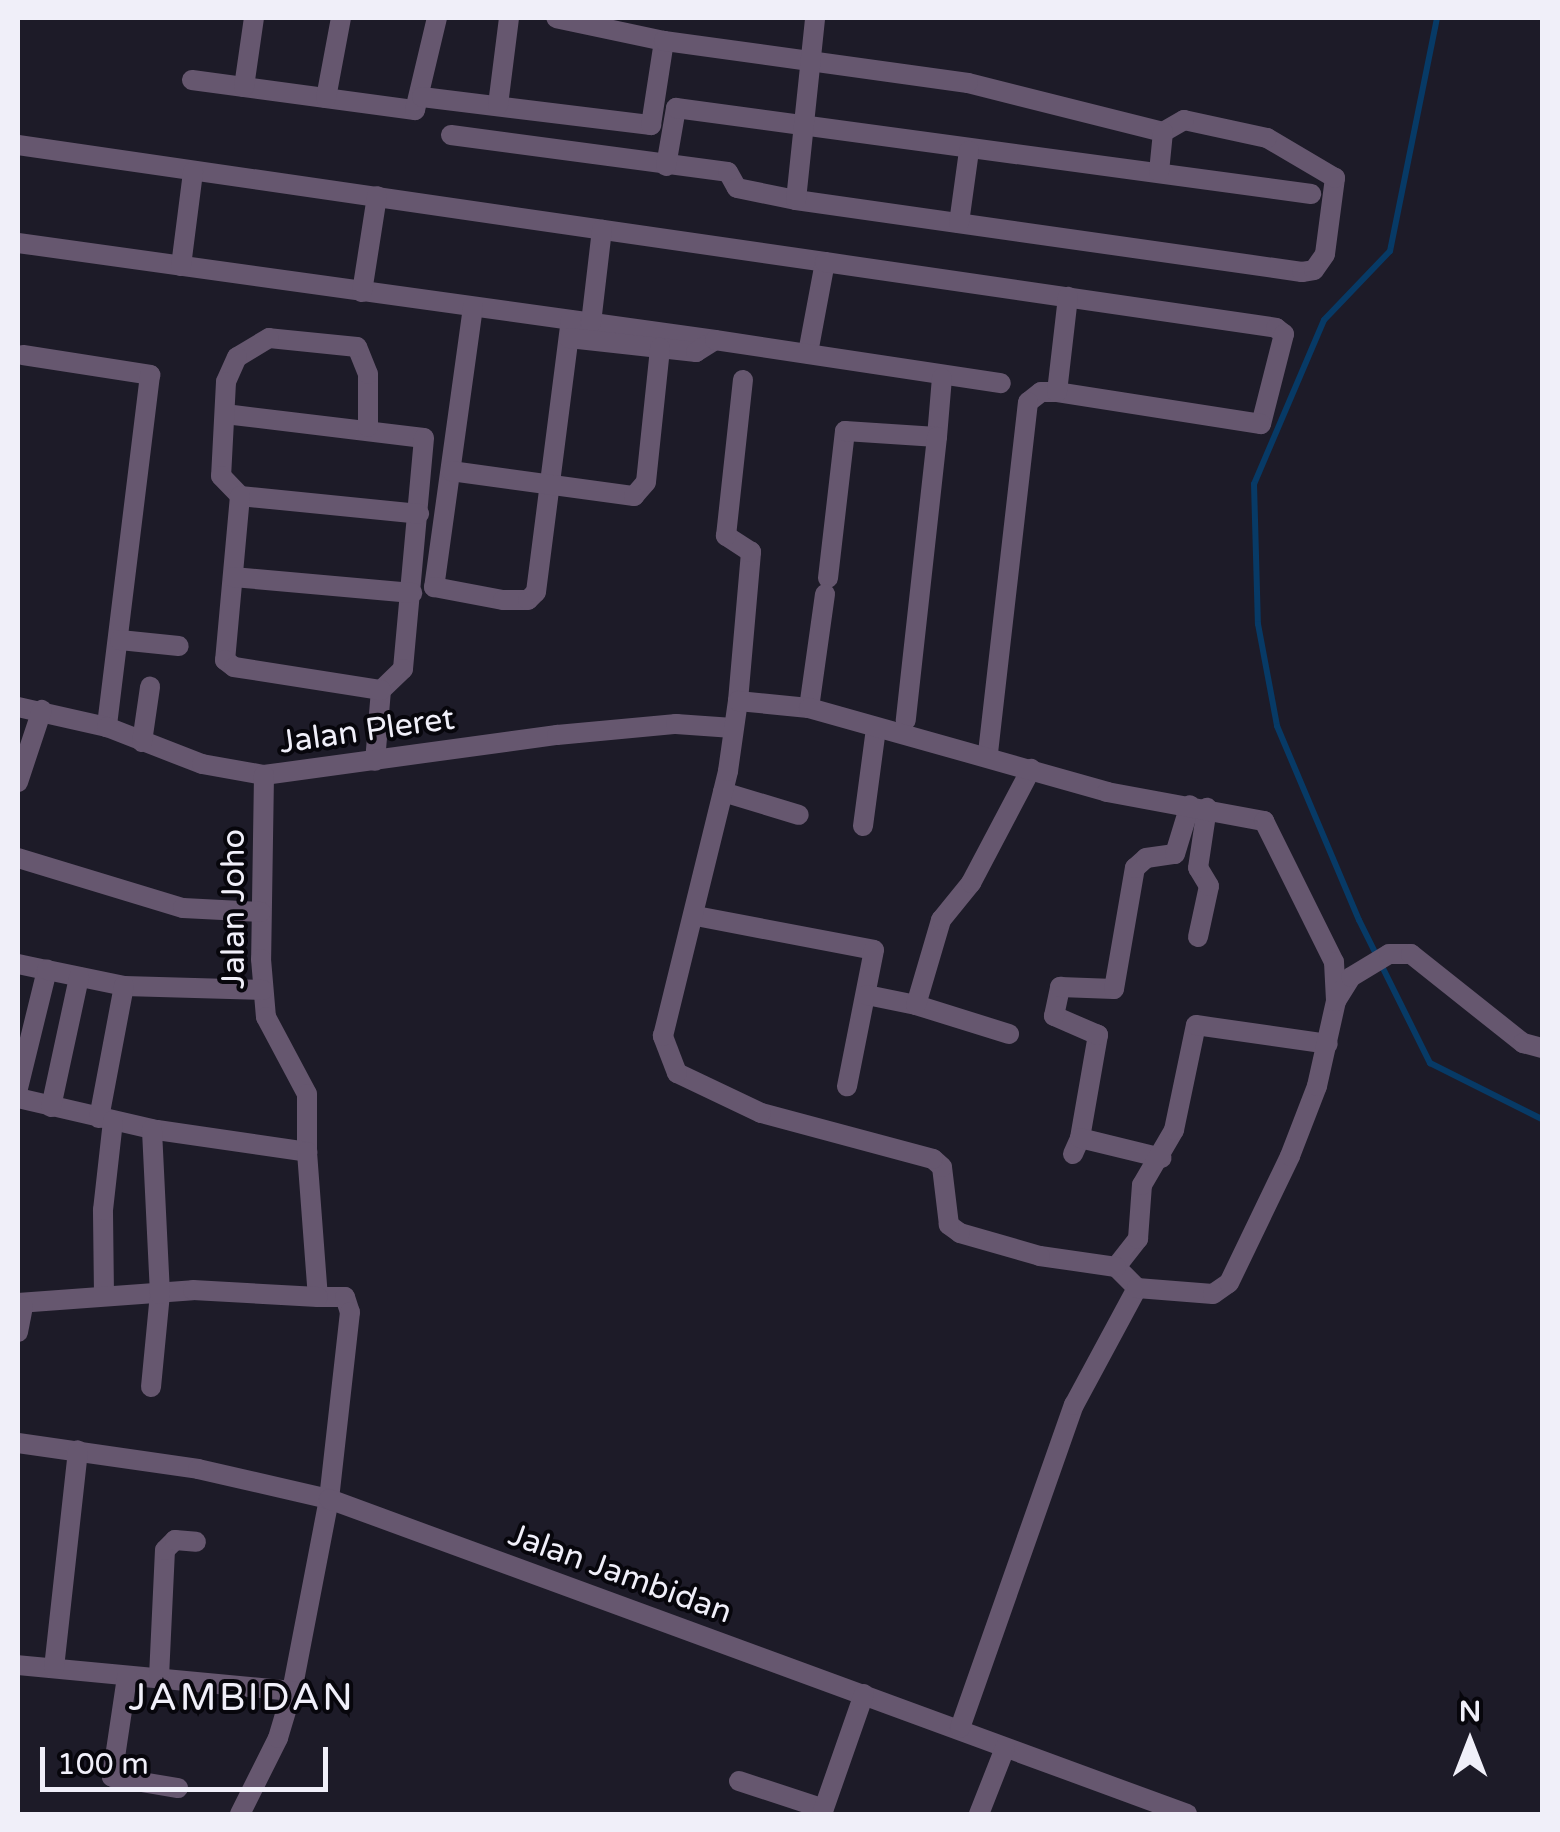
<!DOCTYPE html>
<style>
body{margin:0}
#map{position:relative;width:1560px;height:1832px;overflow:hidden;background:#1d1b28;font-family:"Varela Round",sans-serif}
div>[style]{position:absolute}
.stream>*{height:6px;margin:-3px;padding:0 3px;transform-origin:3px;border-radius:3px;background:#073a66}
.minor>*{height:20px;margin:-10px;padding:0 10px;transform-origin:10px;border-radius:10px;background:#66576f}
span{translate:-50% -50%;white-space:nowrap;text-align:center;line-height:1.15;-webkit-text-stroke:8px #07060c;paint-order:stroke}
.street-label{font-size:32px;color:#f0eff9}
.quarter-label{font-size:38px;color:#f0eff9;letter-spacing:2.5px}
.frame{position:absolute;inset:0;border:20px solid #f0eff9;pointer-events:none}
.north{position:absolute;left:1420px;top:1692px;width:100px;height:100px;-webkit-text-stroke:8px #07060c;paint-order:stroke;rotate:0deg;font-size:28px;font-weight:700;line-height:40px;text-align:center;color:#f0eff9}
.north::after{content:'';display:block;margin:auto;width:35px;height:45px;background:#f0eff9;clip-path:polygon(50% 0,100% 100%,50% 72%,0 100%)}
.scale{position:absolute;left:40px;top:1747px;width:288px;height:45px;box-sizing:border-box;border:5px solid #f0eff9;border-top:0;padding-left:12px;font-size:30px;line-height:35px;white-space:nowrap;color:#f0eff9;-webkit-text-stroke:8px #07060c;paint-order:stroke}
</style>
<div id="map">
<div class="stream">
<div style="left:1437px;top:18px;width:238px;rotate:101.4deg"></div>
<div style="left:1390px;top:251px;width:95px;rotate:133.7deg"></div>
<div style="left:1324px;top:320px;width:178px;rotate:113.1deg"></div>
<div style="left:1254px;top:484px;width:140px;rotate:88.4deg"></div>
<div style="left:1258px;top:624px;width:104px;rotate:79.4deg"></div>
<div style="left:1277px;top:726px;width:211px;rotate:67.1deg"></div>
<div style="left:1359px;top:920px;width:160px;rotate:63.6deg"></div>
<div style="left:1430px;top:1063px;width:125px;rotate:26.6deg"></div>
</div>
<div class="minor">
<div style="left:192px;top:80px;width:225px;rotate:7.7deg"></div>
<div style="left:415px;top:110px;width:95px;rotate:-76.6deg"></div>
<div style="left:244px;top:87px;width:70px;rotate:-81.8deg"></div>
<div style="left:422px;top:97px;width:231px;rotate:7deg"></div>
<div style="left:651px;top:125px;width:85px;rotate:-81.2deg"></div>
<div style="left:664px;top:41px;width:110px;rotate:-168deg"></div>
<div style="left:326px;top:98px;width:81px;rotate:-79.4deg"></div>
<div style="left:498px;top:105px;width:88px;rotate:-82.8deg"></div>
<div style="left:451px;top:135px;width:279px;rotate:7.6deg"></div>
<div style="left:728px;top:172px;width:18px;rotate:61deg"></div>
<div style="left:737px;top:188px;width:60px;rotate:11.5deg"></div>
<div style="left:796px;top:200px;width:511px;rotate:8.1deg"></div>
<div style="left:1302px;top:272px;width:12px;rotate:-9deg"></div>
<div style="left:1314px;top:270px;width:19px;rotate:-55deg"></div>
<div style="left:1325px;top:254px;width:77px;rotate:-82.5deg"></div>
<div style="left:1335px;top:178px;width:79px;rotate:-149.5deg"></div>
<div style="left:1267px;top:138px;width:85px;rotate:-167.8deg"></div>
<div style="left:1184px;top:120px;width:24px;rotate:150deg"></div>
<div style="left:1163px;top:132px;width:201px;rotate:-165.9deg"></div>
<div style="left:968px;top:83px;width:307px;rotate:-172.1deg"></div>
<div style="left:18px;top:145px;width:815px;rotate:8.25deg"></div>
<div style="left:825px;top:262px;width:93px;rotate:100.6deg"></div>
<div style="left:666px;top:166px;width:59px;rotate:-80.2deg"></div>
<div style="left:676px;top:108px;width:641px;rotate:7.71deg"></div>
<div style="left:1159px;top:172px;width:40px;rotate:-84.3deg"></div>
<div style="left:796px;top:200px;width:183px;rotate:-84deg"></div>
<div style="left:959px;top:223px;width:73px;rotate:-82.1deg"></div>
<div style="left:18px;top:243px;width:704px;rotate:7.92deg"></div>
<div style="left:825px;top:262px;width:456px;rotate:8.3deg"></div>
<div style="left:1276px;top:328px;width:10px;rotate:37deg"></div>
<div style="left:1284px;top:334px;width:93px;rotate:104.3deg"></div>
<div style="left:1261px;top:424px;width:206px;rotate:-171.1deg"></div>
<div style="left:1057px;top:392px;width:16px;rotate:180deg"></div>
<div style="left:1041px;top:392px;width:16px;rotate:142deg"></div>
<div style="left:1028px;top:402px;width:355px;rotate:96.5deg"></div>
<div style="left:181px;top:266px;width:95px;rotate:-82.7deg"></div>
<div style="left:362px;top:292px;width:97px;rotate:-81.1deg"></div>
<div style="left:473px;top:307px;width:283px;rotate:97.9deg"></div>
<div style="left:434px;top:587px;width:70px;rotate:10.7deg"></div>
<div style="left:503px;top:600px;width:25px"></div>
<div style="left:528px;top:600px;width:11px;rotate:-45deg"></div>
<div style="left:536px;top:592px;width:274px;rotate:-82.7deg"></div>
<div style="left:591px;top:323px;width:94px;rotate:-83.3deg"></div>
<div style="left:569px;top:338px;width:128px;rotate:6.3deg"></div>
<div style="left:696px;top:352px;width:22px;rotate:-32deg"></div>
<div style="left:715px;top:340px;width:289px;rotate:8.6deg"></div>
<div style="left:23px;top:355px;width:129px;rotate:8.9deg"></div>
<div style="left:150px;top:375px;width:355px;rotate:97deg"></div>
<div style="left:1057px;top:392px;width:96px;rotate:-83.4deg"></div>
<div style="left:225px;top:414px;width:200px;rotate:6.9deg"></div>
<div style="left:424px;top:438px;width:232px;rotate:95.2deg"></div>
<div style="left:403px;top:669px;width:30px;rotate:136deg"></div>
<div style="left:381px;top:690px;width:71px;rotate:94.8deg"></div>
<div style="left:368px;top:427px;width:53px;rotate:-90deg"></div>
<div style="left:368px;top:374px;width:29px;rotate:-112deg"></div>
<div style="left:357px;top:347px;width:88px;rotate:-174.2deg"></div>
<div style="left:269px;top:338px;width:37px;rotate:149deg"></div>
<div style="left:237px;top:357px;width:27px;rotate:114deg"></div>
<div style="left:226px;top:382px;width:94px;rotate:93deg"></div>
<div style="left:221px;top:476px;width:28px;rotate:46deg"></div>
<div style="left:240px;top:496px;width:180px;rotate:5.7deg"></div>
<div style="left:937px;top:437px;width:59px;rotate:-85.2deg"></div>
<div style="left:451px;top:471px;width:185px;rotate:7.8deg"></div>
<div style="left:634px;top:496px;width:18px;rotate:-49deg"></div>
<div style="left:646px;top:482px;width:135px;rotate:-84deg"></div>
<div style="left:240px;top:496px;width:165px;rotate:95.2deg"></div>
<div style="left:225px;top:660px;width:11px;rotate:38deg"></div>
<div style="left:234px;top:667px;width:149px;rotate:8.9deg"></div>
<div style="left:233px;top:577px;width:180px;rotate:5.1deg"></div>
<div style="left:828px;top:578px;width:148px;rotate:-83.4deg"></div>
<div style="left:845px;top:431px;width:92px;rotate:3.7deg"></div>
<div style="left:937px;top:437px;width:285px;rotate:96.3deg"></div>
<div style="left:120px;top:640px;width:59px;rotate:5.8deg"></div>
<div style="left:738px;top:701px;width:150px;rotate:-85deg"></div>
<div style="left:751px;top:552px;width:30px;rotate:-147deg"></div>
<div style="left:726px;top:536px;width:157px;rotate:-83.8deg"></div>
<div style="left:18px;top:707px;width:91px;rotate:12.7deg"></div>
<div style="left:107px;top:727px;width:102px;rotate:21.3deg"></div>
<div style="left:202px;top:764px;width:63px;rotate:10.1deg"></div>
<div style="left:264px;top:775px;width:296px;rotate:-7.8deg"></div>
<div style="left:557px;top:735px;width:120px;rotate:-5.3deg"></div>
<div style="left:676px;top:724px;width:57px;rotate:4deg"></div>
<div style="left:809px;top:708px;width:115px;rotate:-82deg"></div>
<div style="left:142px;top:742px;width:56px;rotate:-81.7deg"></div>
<div style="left:264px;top:775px;width:184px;rotate:90.9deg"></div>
<div style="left:261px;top:959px;width:58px;rotate:85.1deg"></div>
<div style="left:266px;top:1017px;width:87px;rotate:62deg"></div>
<div style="left:307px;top:1094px;width:58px;rotate:90deg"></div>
<div style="left:18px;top:782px;width:76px;rotate:-71.6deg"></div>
<div style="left:723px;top:792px;width:79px;rotate:16.8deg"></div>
<div style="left:863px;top:826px;width:99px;rotate:-82.4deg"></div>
<div style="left:18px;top:858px;width:172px;rotate:16.9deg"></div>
<div style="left:183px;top:908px;width:78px;rotate:2.9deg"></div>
<div style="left:696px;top:916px;width:181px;rotate:10.8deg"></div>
<div style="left:874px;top:950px;width:139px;rotate:101.2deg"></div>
<div style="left:1198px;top:937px;width:52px;rotate:-77.8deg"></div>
<div style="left:1209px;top:886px;width:21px;rotate:-121deg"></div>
<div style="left:1198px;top:868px;width:61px;rotate:-81.5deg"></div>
<div style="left:18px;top:964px;width:30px;rotate:12deg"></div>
<div style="left:867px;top:995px;width:50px;rotate:11.5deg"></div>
<div style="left:1009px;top:1034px;width:97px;rotate:-162.7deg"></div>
<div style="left:916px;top:1005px;width:89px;rotate:-73.6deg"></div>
<div style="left:941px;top:920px;width:48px;rotate:-51deg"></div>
<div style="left:971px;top:883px;width:129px;rotate:-62.2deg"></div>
<div style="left:18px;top:1088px;width:122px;rotate:-76.2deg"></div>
<div style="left:47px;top:970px;width:79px;rotate:11.7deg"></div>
<div style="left:124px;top:986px;width:139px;rotate:1.6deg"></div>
<div style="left:18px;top:1098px;width:143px;rotate:13deg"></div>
<div style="left:157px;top:1130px;width:152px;rotate:8.3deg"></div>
<div style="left:307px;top:1152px;width:145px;rotate:85.7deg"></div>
<div style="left:318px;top:1297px;width:27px"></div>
<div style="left:345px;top:1297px;width:16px;rotate:72deg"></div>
<div style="left:350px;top:1312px;width:188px;rotate:96.4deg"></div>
<div style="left:329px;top:1499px;width:196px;rotate:100.9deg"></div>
<div style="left:292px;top:1691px;width:275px;rotate:-174.6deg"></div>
<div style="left:51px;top:1107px;width:133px;rotate:-77.8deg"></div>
<div style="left:99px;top:1118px;width:134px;rotate:-79.3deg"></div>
<div style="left:1080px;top:1138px;width:105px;rotate:-80.1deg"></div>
<div style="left:1098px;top:1035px;width:48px;rotate:-156.6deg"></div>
<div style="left:1054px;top:1016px;width:30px;rotate:-78deg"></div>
<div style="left:1060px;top:987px;width:54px;rotate:2.1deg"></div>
<div style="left:1114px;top:989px;width:123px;rotate:-80.2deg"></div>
<div style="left:1135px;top:868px;width:15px;rotate:-42deg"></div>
<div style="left:1146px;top:858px;width:29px;rotate:-8deg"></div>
<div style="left:1175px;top:854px;width:51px;rotate:-73deg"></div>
<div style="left:1073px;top:1154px;width:17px;rotate:-66deg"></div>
<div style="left:1080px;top:1138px;width:84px;rotate:13.7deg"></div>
<div style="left:1116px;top:1267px;width:36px;rotate:-52deg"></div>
<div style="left:1138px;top:1239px;width:54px;rotate:-85.8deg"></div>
<div style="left:1142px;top:1185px;width:64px;rotate:-59.8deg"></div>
<div style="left:1174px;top:1130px;width:107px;rotate:-78.2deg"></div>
<div style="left:1196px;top:1025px;width:133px;rotate:8.2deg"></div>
<div style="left:1137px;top:1288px;width:30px;rotate:-135deg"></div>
<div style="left:1116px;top:1267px;width:77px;rotate:-171.8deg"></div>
<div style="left:1040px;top:1256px;width:83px;rotate:-164deg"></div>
<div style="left:960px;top:1233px;width:14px;rotate:-144deg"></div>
<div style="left:949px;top:1225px;width:58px;rotate:-96.9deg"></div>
<div style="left:942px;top:1167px;width:12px;rotate:-138deg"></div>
<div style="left:933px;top:1159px;width:178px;rotate:-165deg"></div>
<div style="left:761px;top:1113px;width:93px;rotate:-154.5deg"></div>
<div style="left:677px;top:1073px;width:40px;rotate:-111deg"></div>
<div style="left:663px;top:1036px;width:273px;rotate:-76.2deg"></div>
<div style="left:728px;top:771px;width:71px;rotate:-81.9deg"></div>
<div style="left:738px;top:701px;width:71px;rotate:5.6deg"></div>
<div style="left:809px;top:708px;width:310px;rotate:15.7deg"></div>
<div style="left:1107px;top:792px;width:160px;rotate:10.5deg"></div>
<div style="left:1264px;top:821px;width:157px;rotate:63.6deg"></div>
<div style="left:1334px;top:962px;width:39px;rotate:87deg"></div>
<div style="left:104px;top:1295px;width:85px;rotate:-90.7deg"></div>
<div style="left:103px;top:1210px;width:90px;rotate:-83.6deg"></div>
<div style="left:18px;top:1303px;width:175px;rotate:-4.2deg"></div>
<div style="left:193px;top:1290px;width:125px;rotate:3.2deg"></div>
<div style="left:18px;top:1332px;width:26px;rotate:-79deg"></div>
<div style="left:151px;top:1387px;width:93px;rotate:-84.5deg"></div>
<div style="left:160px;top:1294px;width:165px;rotate:-92.8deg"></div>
<div style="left:18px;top:1443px;width:182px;rotate:8.2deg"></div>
<div style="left:198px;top:1469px;width:134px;rotate:12.9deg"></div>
<div style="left:329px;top:1499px;width:914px;rotate:20.16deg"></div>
<div style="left:54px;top:1668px;width:219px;rotate:-83.7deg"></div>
<div style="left:127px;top:1677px;width:101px;rotate:98.5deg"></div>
<div style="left:112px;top:1777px;width:67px;rotate:9.5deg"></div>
<div style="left:159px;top:1677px;width:127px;rotate:-87.3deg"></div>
<div style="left:165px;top:1550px;width:14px;rotate:-45deg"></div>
<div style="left:175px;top:1540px;width:21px;rotate:5deg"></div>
<div style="left:960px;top:1728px;width:343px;rotate:-70.6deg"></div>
<div style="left:1074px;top:1405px;width:133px;rotate:-61.7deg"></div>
<div style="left:1137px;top:1288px;width:76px;rotate:4.5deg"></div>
<div style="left:1213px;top:1294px;width:19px;rotate:-35deg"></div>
<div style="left:1229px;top:1283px;width:141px;rotate:-64.3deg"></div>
<div style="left:1290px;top:1156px;width:75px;rotate:-68.9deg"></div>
<div style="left:1317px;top:1086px;width:87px;rotate:-77.4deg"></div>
<div style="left:1336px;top:1001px;width:28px;rotate:-58deg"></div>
<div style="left:1351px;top:977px;width:44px;rotate:-31.2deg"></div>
<div style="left:1389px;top:954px;width:22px"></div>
<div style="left:1411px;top:954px;width:143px;rotate:38.5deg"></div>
<div style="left:1523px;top:1043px;width:20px;rotate:15deg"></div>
<div style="left:739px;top:1781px;width:89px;rotate:18.2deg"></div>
<div style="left:240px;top:1814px;width:85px;rotate:-63.4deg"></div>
<div style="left:278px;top:1738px;width:49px;rotate:-73.4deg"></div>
<div style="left:822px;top:1814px;width:127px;rotate:-70.7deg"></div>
<div style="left:979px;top:1814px;width:71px;rotate:-68.5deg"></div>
</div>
<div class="street-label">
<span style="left:367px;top:731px;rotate:-8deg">Jalan Pleret</span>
<span style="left:234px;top:909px;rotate:-90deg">Jalan Joho</span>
<span style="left:620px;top:1574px;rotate:20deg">Jalan Jambidan</span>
</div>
<div class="quarter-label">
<span style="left:242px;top:1699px">JAMBIDAN</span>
</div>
<div class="frame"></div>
<div class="north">N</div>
<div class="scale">100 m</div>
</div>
